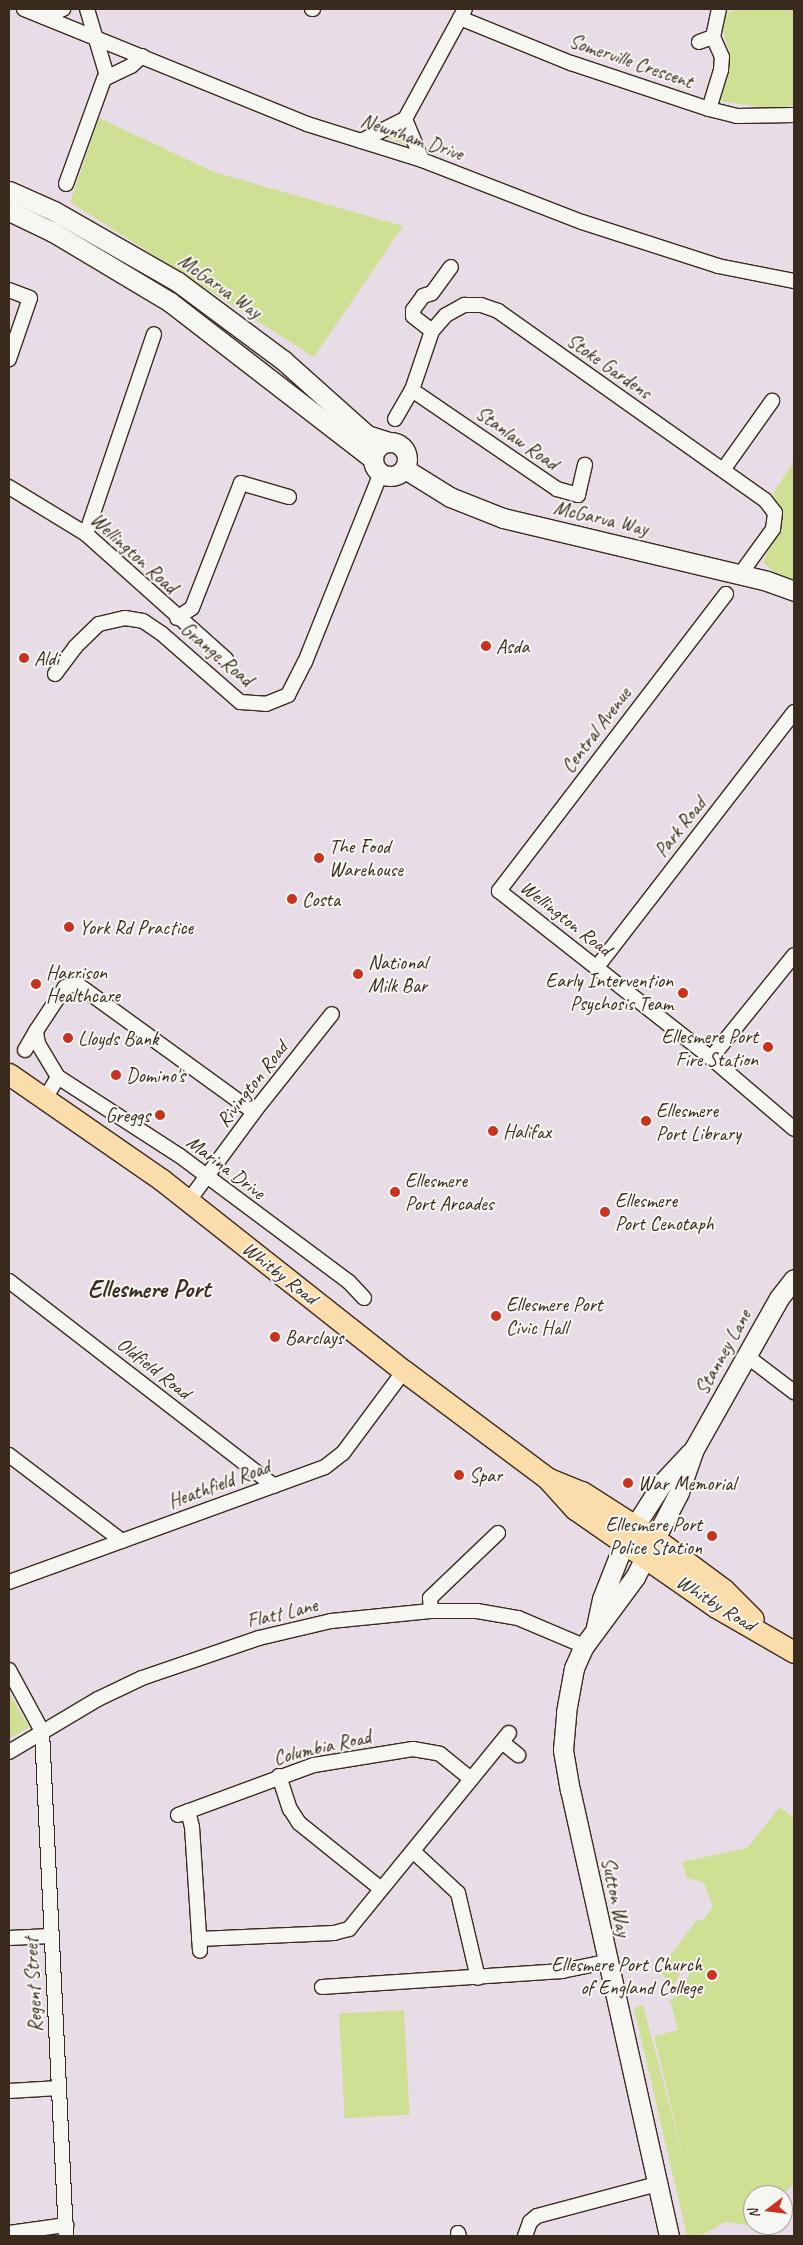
<!DOCTYPE html>
<style>
body{margin:0}
#map{position:relative;width:803px;height:2245px;overflow:hidden;background:#e8dde6;font-family:Caveat,sans-serif}
div>[style]{position:absolute}
.green>*{inset:0;background:#cfe094;transform-origin:0 0}
.roads{filter:drop-shadow(1px 0 #3b2a1e) drop-shadow(-1px 0 #3b2a1e) drop-shadow(0 1px #3b2a1e) drop-shadow(0 -1px #3b2a1e)}
.street>*{height:14px;margin:-7px;padding:0 7px;transform-origin:7px;border-radius:7px;background:#f6f6f2}
.secondary>*{height:19px;margin:-9.5px;padding:0 9.5px;transform-origin:9.5px;border-radius:9.5px;background:#f6f6f2}
.secondary>.ring{margin:-9.5px;padding:0;box-sizing:content-box;background:none;border:19px solid #f6f6f2;border-radius:50%}
.primary>*{height:21px;margin:-10.5px;padding:0 10.5px;transform-origin:10.5px;border-radius:10.5px;background:#fbddab}
.dots>*{width:14px;height:14px;translate:-50% -50%;box-sizing:border-box;border:2px solid #f6f6f2;border-radius:50%}
span{translate:-50% -50%;white-space:nowrap;text-align:center;line-height:1.15;-webkit-text-stroke:4px #f6f6f2;paint-order:stroke}
.street-label{font-size:20px;color:#3b2a1e}
.poi-label{font-size:20px;color:#3b2a1e}
.left{translate:0 -50%;text-align:left}
.right{translate:-100% -50%;text-align:right}
.district-label{font-size:25px;color:#3b2a1e;font-weight:700}
.frame{position:absolute;inset:0;border:10px solid #3b2a1e;pointer-events:none}
.north{position:absolute;left:743px;top:2185px;width:50px;height:50px;box-sizing:border-box;background:#f6f6f2;border:1px solid #aba49d;border-radius:50%;rotate:255deg;font-size:14px;font-weight:700;line-height:20px;text-align:center;color:#3b2a1e}
.north::after{content:'';display:block;margin:auto;width:18px;height:22px;background:#c8321e;clip-path:polygon(50% 0,100% 100%,50% 72%,0 100%)}
</style>
<div id="map">
<div class="green">
<div style="clip-path:polygon(733px 9px,794px 9px,794px 105px,776px 109px,720px 101px,729px 72px,730px 54px,723px 31px,725px 16px)"></div>
<div style="clip-path:polygon(99px 118px,214px 172px,403px 226px,314px 357px,70px 202px)"></div>
<div style="clip-path:polygon(404px 128px,412px 147px,386px 138px,386px 135px)"></div>
<div style="clip-path:polygon(794px 461px,794px 581px,776px 574px,763px 562px,782px 522px,781px 507px,772px 495px)"></div>
<div style="clip-path:polygon(9px 1692px,29px 1727px,9px 1739px)"></div>
<div style="clip-path:polygon(780px 1807px,794px 1818px,794px 2183px,783px 2195px,753px 2195px,755px 2226px,725px 2222px,700px 2236px,687px 2236px,634px 2008px,643px 2005px,684px 2160px,654px 2036px,678px 2030px,670px 2000px,680px 1993px,690px 1973px,683px 1968px,673px 1986px,661px 1973px,661px 1968px,696px 1921px,704px 1919px,713px 1907px,704px 1883px,687px 1878px,682px 1862px,747px 1848px)"></div>
<div style="left:404px;top:2010px;width:105px;height:65px;rotate:87deg"></div>
</div>
<div class="roads">
<div class="street">
<div style="left:24px;top:9px;width:305px;rotate:22.1deg"></div>
<div style="left:307px;top:124px;width:121px;rotate:17.4deg"></div>
<div style="left:422px;top:160px;width:172px;rotate:21.2deg"></div>
<div style="left:582px;top:222px;width:143px;rotate:17.9deg"></div>
<div style="left:718px;top:266px;width:77px;rotate:11.2deg"></div>
<div style="left:87px;top:9px;width:70px;rotate:73.4deg"></div>
<div style="left:312px;top:9px;width:1px"></div>
<div style="left:44px;top:17px;width:21px;rotate:-23deg"></div>
<div style="left:460px;top:18px;width:120px;rotate:22.1deg"></div>
<div style="left:571px;top:63px;width:145px;rotate:18.4deg"></div>
<div style="left:709px;top:109px;width:29px;rotate:14deg"></div>
<div style="left:737px;top:116px;width:57px;rotate:-1deg"></div>
<div style="left:699px;top:42px;width:15px;rotate:-20deg"></div>
<div style="left:709px;top:109px;width:41px;rotate:-72.9deg"></div>
<div style="left:721px;top:70px;width:13px;rotate:-86deg"></div>
<div style="left:722px;top:57px;width:22px;rotate:-114deg"></div>
<div style="left:713px;top:37px;width:29px;rotate:-78deg"></div>
<div style="left:361px;top:141px;width:49px;rotate:-26.6deg"></div>
<div style="left:422px;top:160px;width:44px;rotate:-112.5deg"></div>
<div style="left:405px;top:119px;width:125px;rotate:-61.4deg"></div>
<div style="left:66px;top:184px;width:112px;rotate:-70.1deg"></div>
<div style="left:104px;top:79px;width:30px;rotate:-26deg"></div>
<div style="left:131px;top:66px;width:15px;rotate:-42deg"></div>
<div style="left:9px;top:290px;width:22px;rotate:21deg"></div>
<div style="left:30px;top:298px;width:65px;rotate:109deg"></div>
<div style="left:432px;top:331px;width:24px;rotate:-142deg"></div>
<div style="left:413px;top:316px;width:6px;rotate:-90deg"></div>
<div style="left:413px;top:310px;width:17px;rotate:-54deg"></div>
<div style="left:423px;top:296px;width:9px;rotate:-18deg"></div>
<div style="left:432px;top:293px;width:32px;rotate:-54deg"></div>
<div style="left:412px;top:390px;width:176px;rotate:34.3deg"></div>
<div style="left:557px;top:489px;width:22px;rotate:16deg"></div>
<div style="left:578px;top:495px;width:31px;rotate:-77deg"></div>
<div style="left:395px;top:419px;width:34px;rotate:-60deg"></div>
<div style="left:412px;top:390px;width:62px;rotate:-71.3deg"></div>
<div style="left:432px;top:331px;width:21px;rotate:-49deg"></div>
<div style="left:446px;top:315px;width:21px;rotate:-29deg"></div>
<div style="left:464px;top:305px;width:17px"></div>
<div style="left:481px;top:305px;width:18px;rotate:19deg"></div>
<div style="left:498px;top:311px;width:327px;rotate:35.3deg"></div>
<div style="left:765px;top:500px;width:16px;rotate:52deg"></div>
<div style="left:775px;top:513px;width:16px;rotate:97deg"></div>
<div style="left:773px;top:529px;width:58px;rotate:125.9deg"></div>
<div style="left:723px;top:470px;width:85px;rotate:-54.6deg"></div>
<div style="left:9px;top:487px;width:90px;rotate:31.4deg"></div>
<div style="left:86px;top:534px;width:188px;rotate:41.8deg"></div>
<div style="left:86px;top:534px;width:211px;rotate:-71.2deg"></div>
<div style="left:726px;top:594px;width:374px;rotate:127.4deg"></div>
<div style="left:499px;top:891px;width:270px;rotate:38.2deg"></div>
<div style="left:711px;top:1058px;width:109px;rotate:40.5deg"></div>
<div style="left:177px;top:618px;width:18px;rotate:-34deg"></div>
<div style="left:192px;top:608px;width:134px;rotate:-68.6deg"></div>
<div style="left:241px;top:483px;width:50px;rotate:16.3deg"></div>
<div style="left:55px;top:674px;width:34px;rotate:-53deg"></div>
<div style="left:75px;top:647px;width:33px;rotate:-44deg"></div>
<div style="left:99px;top:624px;width:27px;rotate:-13deg"></div>
<div style="left:125px;top:618px;width:18px;rotate:9deg"></div>
<div style="left:143px;top:621px;width:22px;rotate:34deg"></div>
<div style="left:161px;top:633px;width:105px;rotate:41.1deg"></div>
<div style="left:240px;top:702px;width:26px;rotate:4deg"></div>
<div style="left:266px;top:704px;width:24px;rotate:-22deg"></div>
<div style="left:288px;top:695px;width:37px;rotate:-63deg"></div>
<div style="left:305px;top:662px;width:204px;rotate:-68.1deg"></div>
<div style="left:597px;top:967px;width:322px;rotate:-52.3deg"></div>
<div style="left:25px;top:1050px;width:22px;rotate:-60deg"></div>
<div style="left:711px;top:1058px;width:132px;rotate:-51.1deg"></div>
<div style="left:58px;top:1077px;width:145px;rotate:32.9deg"></div>
<div style="left:180px;top:1156px;width:211px;rotate:36.7deg"></div>
<div style="left:349px;top:1282px;width:22px;rotate:47deg"></div>
<div style="left:46px;top:1097px;width:23px;rotate:-59deg"></div>
<div style="left:58px;top:1077px;width:39px;rotate:-121deg"></div>
<div style="left:38px;top:1044px;width:13px;rotate:-99deg"></div>
<div style="left:36px;top:1031px;width:53px;rotate:-56.6deg"></div>
<div style="left:65px;top:987px;width:12px;rotate:-14deg"></div>
<div style="left:77px;top:984px;width:218px;rotate:35.9deg"></div>
<div style="left:187px;top:1203px;width:113px;rotate:-53.6deg"></div>
<div style="left:254px;top:1112px;width:125px;rotate:-51.5deg"></div>
<div style="left:9px;top:1281px;width:335px;rotate:37.7deg"></div>
<div style="left:748px;top:1357px;width:58px;rotate:37.3deg"></div>
<div style="left:9px;top:1455px;width:142px;rotate:37.3deg"></div>
<div style="left:9px;top:1582px;width:336px;rotate:-20deg"></div>
<div style="left:325px;top:1467px;width:23px;rotate:-38deg"></div>
<div style="left:343px;top:1453px;width:102px;rotate:-53.4deg"></div>
<div style="left:431px;top:1611px;width:13px;rotate:-94deg"></div>
<div style="left:430px;top:1598px;width:94px;rotate:-43.7deg"></div>
<div style="left:9px;top:1670px;width:69px;rotate:61.6deg"></div>
<div style="left:42px;top:1731px;width:506px;rotate:87.28deg"></div>
<div style="left:502px;top:1742px;width:21px;rotate:39deg"></div>
<div style="left:9px;top:1752px;width:104px;rotate:-30.8deg"></div>
<div style="left:98px;top:1699px;width:49px;rotate:-25.5deg"></div>
<div style="left:142px;top:1678px;width:124px;rotate:-18.9deg"></div>
<div style="left:259px;top:1638px;width:74px;rotate:-13.3deg"></div>
<div style="left:331px;top:1621px;width:100px;rotate:-5.7deg"></div>
<div style="left:431px;top:1611px;width:46px"></div>
<div style="left:477px;top:1611px;width:42px;rotate:9.7deg"></div>
<div style="left:518px;top:1618px;width:72px;rotate:23deg"></div>
<div style="left:279px;top:1776px;width:35px;rotate:72deg"></div>
<div style="left:290px;top:1809px;width:17px;rotate:57deg"></div>
<div style="left:299px;top:1823px;width:105px;rotate:38.8deg"></div>
<div style="left:188px;top:1811px;width:16px;rotate:76deg"></div>
<div style="left:192px;top:1827px;width:124px;rotate:86.3deg"></div>
<div style="left:178px;top:1815px;width:145px;rotate:-20.2deg"></div>
<div style="left:314px;top:1765px;width:100px;rotate:-9.2deg"></div>
<div style="left:413px;top:1749px;width:27px;rotate:10deg"></div>
<div style="left:440px;top:1754px;width:40px;rotate:39deg"></div>
<div style="left:414px;top:1852px;width:60px;rotate:43deg"></div>
<div style="left:458px;top:1893px;width:87px;rotate:76.8deg"></div>
<div style="left:9px;top:1938px;width:41px;rotate:-2.8deg"></div>
<div style="left:199px;top:1939px;width:135px;rotate:-2.5deg"></div>
<div style="left:334px;top:1933px;width:16px;rotate:-15deg"></div>
<div style="left:349px;top:1929px;width:253px;rotate:-50.8deg"></div>
<div style="left:322px;top:1987px;width:241px;rotate:-3.8deg"></div>
<div style="left:562px;top:1971px;width:45px;rotate:-11.6deg"></div>
<div style="left:9px;top:2091px;width:50px;rotate:-3.4deg"></div>
<div style="left:9px;top:2233px;width:58px;rotate:-8deg"></div>
<div style="left:458px;top:2233px;width:3px;rotate:72deg"></div>
<div style="left:525px;top:2236px;width:15px;rotate:-70deg"></div>
<div style="left:530px;top:2222px;width:9px;rotate:-41deg"></div>
<div style="left:537px;top:2216px;width:124px;rotate:-14.9deg"></div>
</div>
<div class="secondary">
<div style="left:9px;top:191px;width:49px;rotate:24deg"></div>
<div style="left:54px;top:211px;width:143px;rotate:29.8deg"></div>
<div style="left:178px;top:282px;width:131px;rotate:36.6deg"></div>
<div style="left:283px;top:360px;width:113px;rotate:41.8deg"></div>
<div style="left:367px;top:435px;width:23px;rotate:18deg"></div>
<div style="left:9px;top:211px;width:49px;rotate:25.5deg"></div>
<div style="left:53px;top:232px;width:136px;rotate:30.9deg"></div>
<div style="left:170px;top:302px;width:257px;rotate:37.7deg"></div>
<div class="ring" style="left:373px;top:442px;width:15px;height:15px"></div>
<div style="left:405px;top:469px;width:53px;rotate:31.9deg"></div>
<div style="left:450px;top:497px;width:57px;rotate:21.6deg"></div>
<div style="left:503px;top:518px;width:271px;rotate:13.4deg"></div>
<div style="left:767px;top:581px;width:29px;rotate:20deg"></div>
<div style="left:596px;top:1627px;width:29px;rotate:-78deg"></div>
<div style="left:602px;top:1599px;width:60px;rotate:-68.6deg"></div>
<div style="left:624px;top:1543px;width:72px;rotate:-57.4deg"></div>
<div style="left:663px;top:1482px;width:40px;rotate:-47deg"></div>
<div style="left:669px;top:2236px;width:456px;rotate:-102.5deg"></div>
<div style="left:570px;top:1791px;width:42px;rotate:-99.7deg"></div>
<div style="left:563px;top:1750px;width:38px;rotate:-85deg"></div>
<div style="left:566px;top:1712px;width:45px;rotate:-79.7deg"></div>
<div style="left:574px;top:1668px;width:24px;rotate:-66deg"></div>
<div style="left:584px;top:1646px;width:86px;rotate:-53.5deg"></div>
<div style="left:635px;top:1577px;width:96px;rotate:-62.6deg"></div>
<div style="left:679px;top:1492px;width:46px;rotate:-70.8deg"></div>
<div style="left:694px;top:1449px;width:173px;rotate:-60.6deg"></div>
<div style="left:779px;top:1298px;width:24px;rotate:-52deg"></div>
</div>
<div class="primary">
<div style="left:9px;top:1074px;width:186px;rotate:34.7deg"></div>
<div style="left:162px;top:1180px;width:308px;rotate:38.3deg"></div>
<div style="left:404px;top:1371px;width:179px;rotate:36.8deg"></div>
<div style="left:547px;top:1478px;width:42px;rotate:47.9deg"></div>
<div style="left:575px;top:1509px;width:172px;rotate:34.8deg"></div>
<div style="left:716px;top:1607px;width:90px;rotate:30deg"></div>
<div style="left:549px;top:1479px;width:35px;rotate:22deg"></div>
<div style="left:582px;top:1492px;width:85px;rotate:32.6deg"></div>
<div style="left:654px;top:1538px;width:86px;rotate:36.5deg"></div>
<div style="left:723px;top:1589px;width:42px;rotate:45deg"></div>
</div>
</div>
<div class="dots">
<div style="left:486px;top:646px;background:#c8321e"></div>
<div style="left:24px;top:658px;background:#c8321e"></div>
<div style="left:319px;top:858px;background:#c8321e"></div>
<div style="left:292px;top:899px;background:#c8321e"></div>
<div style="left:69px;top:927px;background:#c8321e"></div>
<div style="left:358px;top:974px;background:#c8321e"></div>
<div style="left:36px;top:984px;background:#c8321e"></div>
<div style="left:683px;top:993px;background:#c8321e"></div>
<div style="left:68px;top:1038px;background:#c8321e"></div>
<div style="left:768px;top:1047px;background:#c8321e"></div>
<div style="left:116px;top:1075px;background:#c8321e"></div>
<div style="left:160px;top:1115px;background:#c8321e"></div>
<div style="left:646px;top:1121px;background:#c8321e"></div>
<div style="left:493px;top:1131px;background:#c8321e"></div>
<div style="left:395px;top:1192px;background:#c8321e"></div>
<div style="left:605px;top:1212px;background:#c8321e"></div>
<div style="left:496px;top:1316px;background:#c8321e"></div>
<div style="left:275px;top:1337px;background:#c8321e"></div>
<div style="left:459px;top:1475px;background:#c8321e"></div>
<div style="left:628px;top:1483px;background:#c8321e"></div>
<div style="left:712px;top:1536px;background:#c8321e"></div>
<div style="left:712px;top:1975px;background:#c8321e"></div>
</div>
<div class="street-label">
<span style="left:631px;top:61px;rotate:19deg">Somerville Crescent</span>
<span style="left:412px;top:137px;rotate:19deg">Newnham Drive</span>
<span style="left:220px;top:286px;rotate:35deg">McGarva Way</span>
<span style="left:609px;top:366px;rotate:35deg">Stoke Gardens</span>
<span style="left:517px;top:438px;rotate:35deg">Stanlaw Road</span>
<span style="left:601px;top:518px;rotate:13deg">McGarva Way</span>
<span style="left:134px;top:553px;rotate:42deg">Wellington Road</span>
<span style="left:217px;top:654px;rotate:40deg">Grange Road</span>
<span style="left:596px;top:730px;rotate:-53deg">Central Avenue</span>
<span style="left:680px;top:827px;rotate:-52deg">Park Road</span>
<span style="left:566px;top:918px;rotate:38deg">Wellington Road</span>
<span style="left:252px;top:1084px;rotate:-52deg">Rivington Road</span>
<span style="left:226px;top:1167px;rotate:37deg">Marina Drive</span>
<span style="left:280px;top:1273px;rotate:38deg">Whitby Road</span>
<span style="left:723px;top:1352px;rotate:-61deg">Stanney Lane</span>
<span style="left:154px;top:1368px;rotate:38deg">Oldfield Road</span>
<span style="left:219px;top:1484px;rotate:-20deg">Heathfield Road</span>
<span style="left:716px;top:1603px;rotate:32deg">Whitby Road</span>
<span style="left:282px;top:1613px;rotate:-14deg">Flatt Lane</span>
<span style="left:322px;top:1747px;rotate:-13deg">Columbia Road</span>
<span style="left:616px;top:1897px;rotate:78deg">Sutton Way</span>
<span style="left:33px;top:1985px;rotate:-93deg">Regent Street</span>
</div>
<div class="poi-label">
<span class="left" style="left:496px;top:646px">Asda</span>
<span class="left" style="left:34px;top:658px">Aldi</span>
<span class="left" style="left:329px;top:858px">The Food<br>Warehouse</span>
<span class="left" style="left:302px;top:899px">Costa</span>
<span class="left" style="left:79px;top:927px">York Rd Practice</span>
<span class="left" style="left:368px;top:974px">National<br>Milk Bar</span>
<span class="left" style="left:46px;top:984px">Harrison<br>Healthcare</span>
<span class="right" style="left:673px;top:992px">Early Intervention<br>Psychosis Team</span>
<span class="right" style="left:758px;top:1048px">Ellesmere Port<br>Fire Station</span>
<span class="left" style="left:78px;top:1038px">Lloyds Bank</span>
<span class="left" style="left:126px;top:1075px">Domino's</span>
<span class="left" style="left:656px;top:1122px">Ellesmere<br>Port Library</span>
<span class="right" style="left:150px;top:1115px">Greggs</span>
<span class="left" style="left:503px;top:1131px">Halifax</span>
<span class="left" style="left:405px;top:1192px">Ellesmere<br>Port Arcades</span>
<span class="left" style="left:615px;top:1212px">Ellesmere<br>Port Cenotaph</span>
<span class="left" style="left:506px;top:1316px">Ellesmere Port<br>Civic Hall</span>
<span class="left" style="left:285px;top:1337px">Barclays</span>
<span class="left" style="left:469px;top:1475px">Spar</span>
<span class="left" style="left:638px;top:1483px">War Memorial</span>
<span class="right" style="left:702px;top:1536px">Ellesmere Port<br>Police Station</span>
<span class="right" style="left:702px;top:1976px">Ellesmere Port Church<br>of England College</span>
</div>
<div class="district-label">
<span style="left:149px;top:1289px">Ellesmere Port</span>
</div>
<div class="frame"></div>
<div class="north">N</div>
</div>
